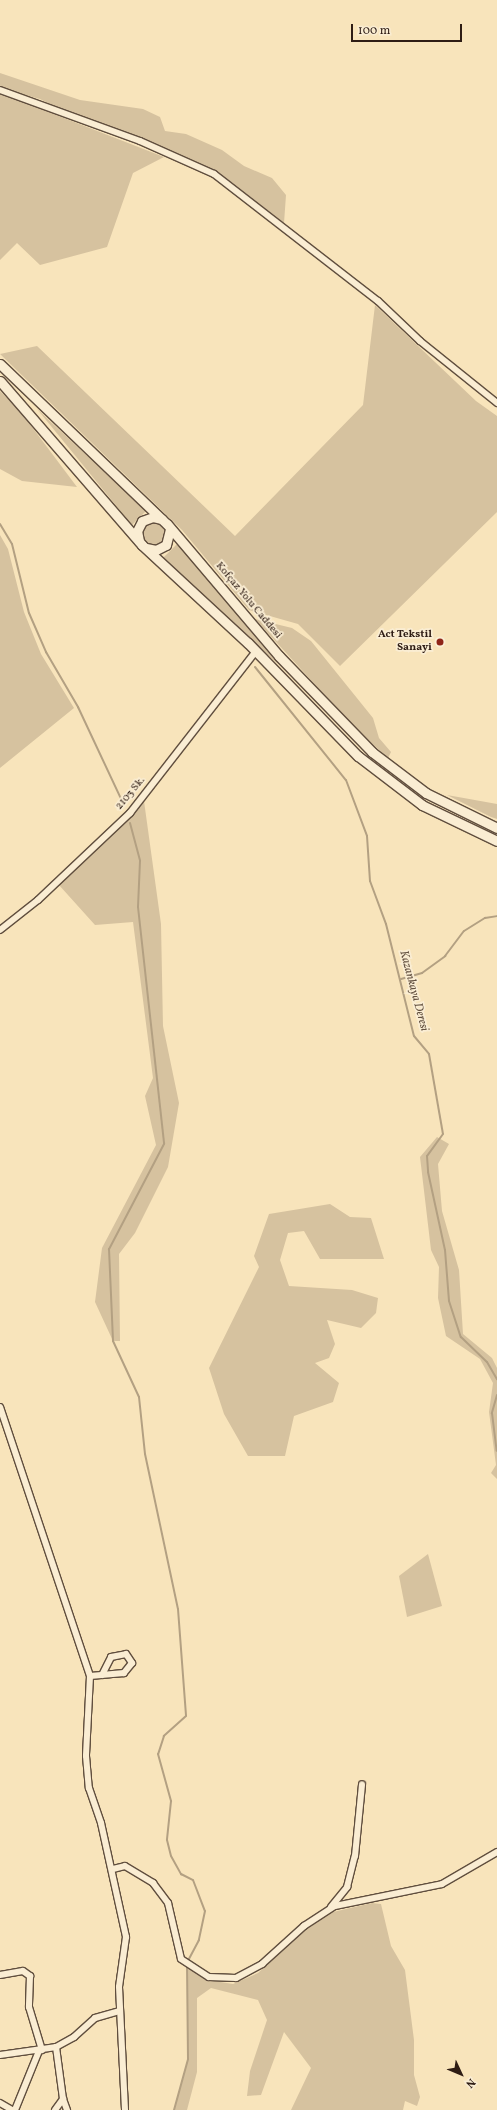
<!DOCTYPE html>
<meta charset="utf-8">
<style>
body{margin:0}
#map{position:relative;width:497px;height:2110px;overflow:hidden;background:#f8e4bb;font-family:Vollkorn,serif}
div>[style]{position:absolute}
.green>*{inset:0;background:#d6c29f}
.round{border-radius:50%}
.stream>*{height:2px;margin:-1px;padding:0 1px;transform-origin:1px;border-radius:1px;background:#b3a082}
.roads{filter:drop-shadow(1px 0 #604e3e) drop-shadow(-1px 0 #604e3e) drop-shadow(0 1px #604e3e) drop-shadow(0 -1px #604e3e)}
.minor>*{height:6px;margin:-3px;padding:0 3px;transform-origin:3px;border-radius:3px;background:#faedd3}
.secondary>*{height:9px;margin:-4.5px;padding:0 4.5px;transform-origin:4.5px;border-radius:4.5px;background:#faedd3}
.dots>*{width:11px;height:11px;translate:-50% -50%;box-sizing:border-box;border:2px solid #faedd3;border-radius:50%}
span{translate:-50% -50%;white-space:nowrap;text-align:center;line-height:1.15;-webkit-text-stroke:3.5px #faedd3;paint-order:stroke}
.street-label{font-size:11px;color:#2e1c14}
.poi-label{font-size:11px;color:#2e1c14;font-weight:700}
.right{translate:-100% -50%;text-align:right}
.water-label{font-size:12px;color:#635140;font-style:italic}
.north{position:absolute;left:441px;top:2054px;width:40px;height:40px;-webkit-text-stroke:3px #faedd3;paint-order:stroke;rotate:134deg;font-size:11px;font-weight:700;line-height:16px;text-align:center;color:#2e1c14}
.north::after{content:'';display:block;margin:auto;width:14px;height:18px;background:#2e1c14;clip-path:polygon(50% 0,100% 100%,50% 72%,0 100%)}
.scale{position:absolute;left:351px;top:24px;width:111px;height:18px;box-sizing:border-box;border:2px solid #2e1c14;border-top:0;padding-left:5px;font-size:12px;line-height:14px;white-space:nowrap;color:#2e1c14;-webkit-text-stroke:3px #faedd3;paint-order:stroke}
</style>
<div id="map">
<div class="green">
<div style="clip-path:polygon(0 73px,80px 100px,143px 109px,160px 117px,165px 131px,186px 134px,222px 150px,244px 166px,272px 178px,286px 195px,284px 223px,215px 171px,141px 138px,83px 121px,40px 99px,0 88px)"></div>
<div style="clip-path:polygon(0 93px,164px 157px,133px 173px,107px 247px,40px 265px,17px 243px,0 260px)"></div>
<div style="clip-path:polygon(375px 305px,476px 401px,497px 416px,497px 512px,340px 666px,298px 624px,249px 610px,182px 530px,0 354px,37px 346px,235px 536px,363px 405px)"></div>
<div style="clip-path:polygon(0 391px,20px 411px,77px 487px,22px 481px,0 469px)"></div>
<div style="clip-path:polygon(37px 409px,146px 511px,132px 525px)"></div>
<div class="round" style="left:143px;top:523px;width:22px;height:22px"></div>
<div style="clip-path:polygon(0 535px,8px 549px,24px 612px,41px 654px,74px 708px,0 768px)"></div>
<div style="clip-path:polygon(178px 543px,278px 664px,163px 558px)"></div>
<div style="clip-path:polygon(255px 619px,292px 628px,311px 641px,373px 718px,379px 738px,391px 752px,388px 758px,354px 727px)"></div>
<div style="clip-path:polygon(447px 795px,497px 804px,497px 819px,491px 817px)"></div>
<div style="clip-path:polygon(144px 801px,161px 924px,163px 1026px,179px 1103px,168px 1167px,135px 1233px,119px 1254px,120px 1341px,113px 1341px,95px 1302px,102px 1248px,156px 1145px,145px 1096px,153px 1078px,133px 922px,95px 925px,59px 885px)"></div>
<div style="clip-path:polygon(437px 1137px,449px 1144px,438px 1164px,442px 1211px,459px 1270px,463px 1334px,492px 1358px,497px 1368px,497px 1479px,491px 1473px,496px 1465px,489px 1412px,493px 1383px,480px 1359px,446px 1336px,438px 1298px,439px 1267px,431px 1250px,420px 1157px)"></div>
<div style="clip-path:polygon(330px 1204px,350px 1217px,371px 1218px,384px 1259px,320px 1259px,304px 1231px,288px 1233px,280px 1260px,289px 1286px,352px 1290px,378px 1298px,376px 1313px,361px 1328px,327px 1320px,335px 1344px,329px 1358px,315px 1363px,339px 1383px,333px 1402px,294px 1416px,285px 1456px,248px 1456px,224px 1414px,209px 1368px,259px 1267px,254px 1256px,269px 1214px)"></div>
<div style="clip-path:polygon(428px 1554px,442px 1606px,407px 1617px,399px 1576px)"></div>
<div style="clip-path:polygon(372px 1903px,381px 1904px,391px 1946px,405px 1970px,414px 2040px,414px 2075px,420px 2097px,417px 2106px,405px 2101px,403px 2110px,291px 2110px,311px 2068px,284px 2032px,261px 2095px,247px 2096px,250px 2071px,267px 2020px,258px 2000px,211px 1988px,197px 1998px,197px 2072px,187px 2110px,174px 2110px,188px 2059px,187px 1967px,208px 1980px,233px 1984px,258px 1973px,304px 1931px,333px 1912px)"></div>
</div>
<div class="stream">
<div style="left:0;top:524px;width:23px;rotate:59deg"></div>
<div style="left:12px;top:544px;width:71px;rotate:76.2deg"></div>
<div style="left:29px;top:613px;width:43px;rotate:66.4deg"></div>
<div style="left:46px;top:652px;width:64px;rotate:59.8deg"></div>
<div style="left:78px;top:707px;width:104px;rotate:64.9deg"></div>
<div style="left:255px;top:667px;width:145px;rotate:51.2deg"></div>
<div style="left:346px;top:780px;width:60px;rotate:69.4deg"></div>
<div style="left:367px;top:836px;width:45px;rotate:86.2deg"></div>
<div style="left:370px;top:881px;width:46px;rotate:69.6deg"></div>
<div style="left:386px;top:924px;width:115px;rotate:76deg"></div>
<div style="left:414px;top:1036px;width:23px;rotate:50deg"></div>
<div style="left:429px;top:1054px;width:81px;rotate:80.1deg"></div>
<div style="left:443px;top:1134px;width:27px;rotate:126deg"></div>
<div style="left:427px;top:1156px;width:16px;rotate:86deg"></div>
<div style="left:428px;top:1172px;width:80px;rotate:77.7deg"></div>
<div style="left:445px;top:1250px;width:51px;rotate:85.5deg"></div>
<div style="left:449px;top:1301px;width:38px;rotate:72deg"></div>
<div style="left:461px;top:1337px;width:36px;rotate:44deg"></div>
<div style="left:487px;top:1362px;width:20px;rotate:60deg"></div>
<div style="left:130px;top:823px;width:39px;rotate:75deg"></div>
<div style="left:140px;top:861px;width:46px;rotate:92.5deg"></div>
<div style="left:138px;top:907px;width:238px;rotate:83.7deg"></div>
<div style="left:164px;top:1144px;width:119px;rotate:117.6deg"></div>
<div style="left:109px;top:1249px;width:92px;rotate:87.5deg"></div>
<div style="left:113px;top:1341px;width:62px;rotate:65.1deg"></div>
<div style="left:139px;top:1397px;width:57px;rotate:84deg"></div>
<div style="left:145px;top:1454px;width:158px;rotate:78deg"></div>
<div style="left:178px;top:1609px;width:107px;rotate:85.7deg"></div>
<div style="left:186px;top:1716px;width:30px;rotate:138deg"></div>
<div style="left:164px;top:1736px;width:19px;rotate:108deg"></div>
<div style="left:158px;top:1754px;width:49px;rotate:74.5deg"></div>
<div style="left:171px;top:1801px;width:39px;rotate:96deg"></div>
<div style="left:167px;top:1840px;width:16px;rotate:76deg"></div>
<div style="left:171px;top:1856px;width:21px;rotate:61deg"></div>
<div style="left:181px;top:1874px;width:13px;rotate:27deg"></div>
<div style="left:193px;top:1880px;width:33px;rotate:69deg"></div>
<div style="left:205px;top:1911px;width:30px;rotate:102deg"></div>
<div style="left:199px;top:1940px;width:24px;rotate:118deg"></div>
<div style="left:401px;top:979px;width:22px;rotate:-16deg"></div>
<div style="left:422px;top:973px;width:29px;rotate:-36deg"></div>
<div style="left:445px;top:956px;width:31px;rotate:-53deg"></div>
<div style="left:464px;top:931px;width:25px;rotate:-32deg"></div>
<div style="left:485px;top:918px;width:12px;rotate:-9deg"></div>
<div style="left:497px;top:1395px;width:19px;rotate:106deg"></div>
<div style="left:492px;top:1413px;width:38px;rotate:83deg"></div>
<div style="left:174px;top:2110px;width:53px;rotate:-74.6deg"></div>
<div style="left:188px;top:2059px;width:94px;rotate:-90.6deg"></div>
</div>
<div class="roads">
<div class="minor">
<div style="left:0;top:90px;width:149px;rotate:20deg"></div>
<div style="left:140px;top:141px;width:81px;rotate:24deg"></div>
<div style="left:214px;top:174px;width:207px;rotate:37.8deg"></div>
<div style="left:378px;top:301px;width:58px;rotate:43.6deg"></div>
<div style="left:420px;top:341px;width:99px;rotate:38.8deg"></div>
<div style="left:0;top:930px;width:48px;rotate:-38.3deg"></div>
<div style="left:38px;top:900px;width:127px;rotate:-43.4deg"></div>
<div style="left:130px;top:813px;width:205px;rotate:-52.1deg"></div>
<div style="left:0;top:1407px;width:284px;rotate:71.5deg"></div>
<div style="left:102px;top:1675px;width:20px;rotate:-63deg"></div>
<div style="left:111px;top:1657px;width:15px;rotate:-11deg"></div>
<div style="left:126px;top:1654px;width:11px;rotate:56deg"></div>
<div style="left:132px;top:1663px;width:13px;rotate:129deg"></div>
<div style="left:124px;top:1673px;width:34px;rotate:175deg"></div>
<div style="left:90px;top:1676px;width:80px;rotate:92.9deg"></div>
<div style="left:86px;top:1756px;width:32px;rotate:85deg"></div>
<div style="left:89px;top:1788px;width:37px;rotate:71deg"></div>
<div style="left:101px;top:1823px;width:117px;rotate:77.6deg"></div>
<div style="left:126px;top:1937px;width:50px;rotate:98deg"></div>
<div style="left:119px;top:1987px;width:123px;rotate:87.2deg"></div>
<div style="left:113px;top:1869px;width:12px;rotate:-14deg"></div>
<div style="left:125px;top:1866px;width:33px;rotate:31deg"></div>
<div style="left:153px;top:1883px;width:25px;rotate:53deg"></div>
<div style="left:168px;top:1903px;width:57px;rotate:76.9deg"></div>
<div style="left:181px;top:1959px;width:33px;rotate:33deg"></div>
<div style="left:209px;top:1977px;width:27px;rotate:2deg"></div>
<div style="left:236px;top:1978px;width:30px;rotate:-28deg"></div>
<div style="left:262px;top:1964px;width:57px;rotate:-42.1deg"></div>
<div style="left:304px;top:1926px;width:37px;rotate:-33deg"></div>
<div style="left:335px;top:1906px;width:109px;rotate:-11.6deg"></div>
<div style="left:442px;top:1884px;width:64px;rotate:-30.2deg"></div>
<div style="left:331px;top:1907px;width:26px;rotate:-51deg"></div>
<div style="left:347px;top:1887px;width:32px;rotate:-76deg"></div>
<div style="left:355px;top:1856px;width:72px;rotate:-84.4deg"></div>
<div style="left:0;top:1975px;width:23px;rotate:-10deg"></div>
<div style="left:23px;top:1971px;width:9px;rotate:36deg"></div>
<div style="left:30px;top:1976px;width:31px;rotate:92deg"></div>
<div style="left:29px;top:2007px;width:45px;rotate:73.2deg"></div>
<div style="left:56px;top:2047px;width:52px;rotate:82.3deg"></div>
<div style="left:0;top:2055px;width:57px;rotate:-8.1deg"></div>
<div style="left:56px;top:2047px;width:21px;rotate:-29deg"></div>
<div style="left:74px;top:2037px;width:28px;rotate:-42deg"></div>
<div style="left:95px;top:2018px;width:25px;rotate:-16deg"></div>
<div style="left:0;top:2103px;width:14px;rotate:30deg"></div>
<div style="left:15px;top:2110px;width:64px;rotate:-67.9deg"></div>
<div style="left:55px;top:2110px;width:14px;rotate:-54deg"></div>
<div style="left:63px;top:2099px;width:12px;rotate:70deg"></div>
</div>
<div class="secondary">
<div style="left:0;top:364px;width:231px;rotate:43.8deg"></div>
<div style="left:167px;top:524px;width:173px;rotate:49.7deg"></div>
<div style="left:279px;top:656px;width:134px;rotate:45.9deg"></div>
<div style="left:372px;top:752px;width:68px;rotate:37.2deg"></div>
<div style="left:426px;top:793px;width:79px;rotate:26.2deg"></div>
<div style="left:0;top:381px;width:217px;rotate:49.1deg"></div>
<div style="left:142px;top:545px;width:144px;rotate:42.8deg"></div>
<div style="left:248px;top:643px;width:158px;rotate:45.8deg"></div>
<div style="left:358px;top:756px;width:81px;rotate:37.4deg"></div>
<div style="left:422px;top:805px;width:83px;rotate:25.6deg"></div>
<div style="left:139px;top:541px;width:10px;rotate:-101deg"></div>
<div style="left:137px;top:531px;width:11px;rotate:-63deg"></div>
<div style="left:142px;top:521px;width:12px;rotate:-20deg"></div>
<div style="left:153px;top:517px;width:9px;rotate:13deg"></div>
<div style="left:146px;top:548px;width:10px;rotate:11deg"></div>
<div style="left:156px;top:550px;width:11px;rotate:-27deg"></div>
<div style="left:166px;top:545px;width:16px;rotate:-76deg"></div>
</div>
</div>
<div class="dots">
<div style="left:440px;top:642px;background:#8f2418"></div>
</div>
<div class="street-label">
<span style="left:248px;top:601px;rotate:50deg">Kofçaz Yolu Caddesi</span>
<span style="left:131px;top:794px;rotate:-50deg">2103 Sk.</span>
</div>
<div class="poi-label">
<span class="right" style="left:432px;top:642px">Act Tekstil<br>Sanayi</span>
</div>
<div class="water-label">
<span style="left:413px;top:991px;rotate:75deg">Kazankaya Deresi</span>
</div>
<div class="north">N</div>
<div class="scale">100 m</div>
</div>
